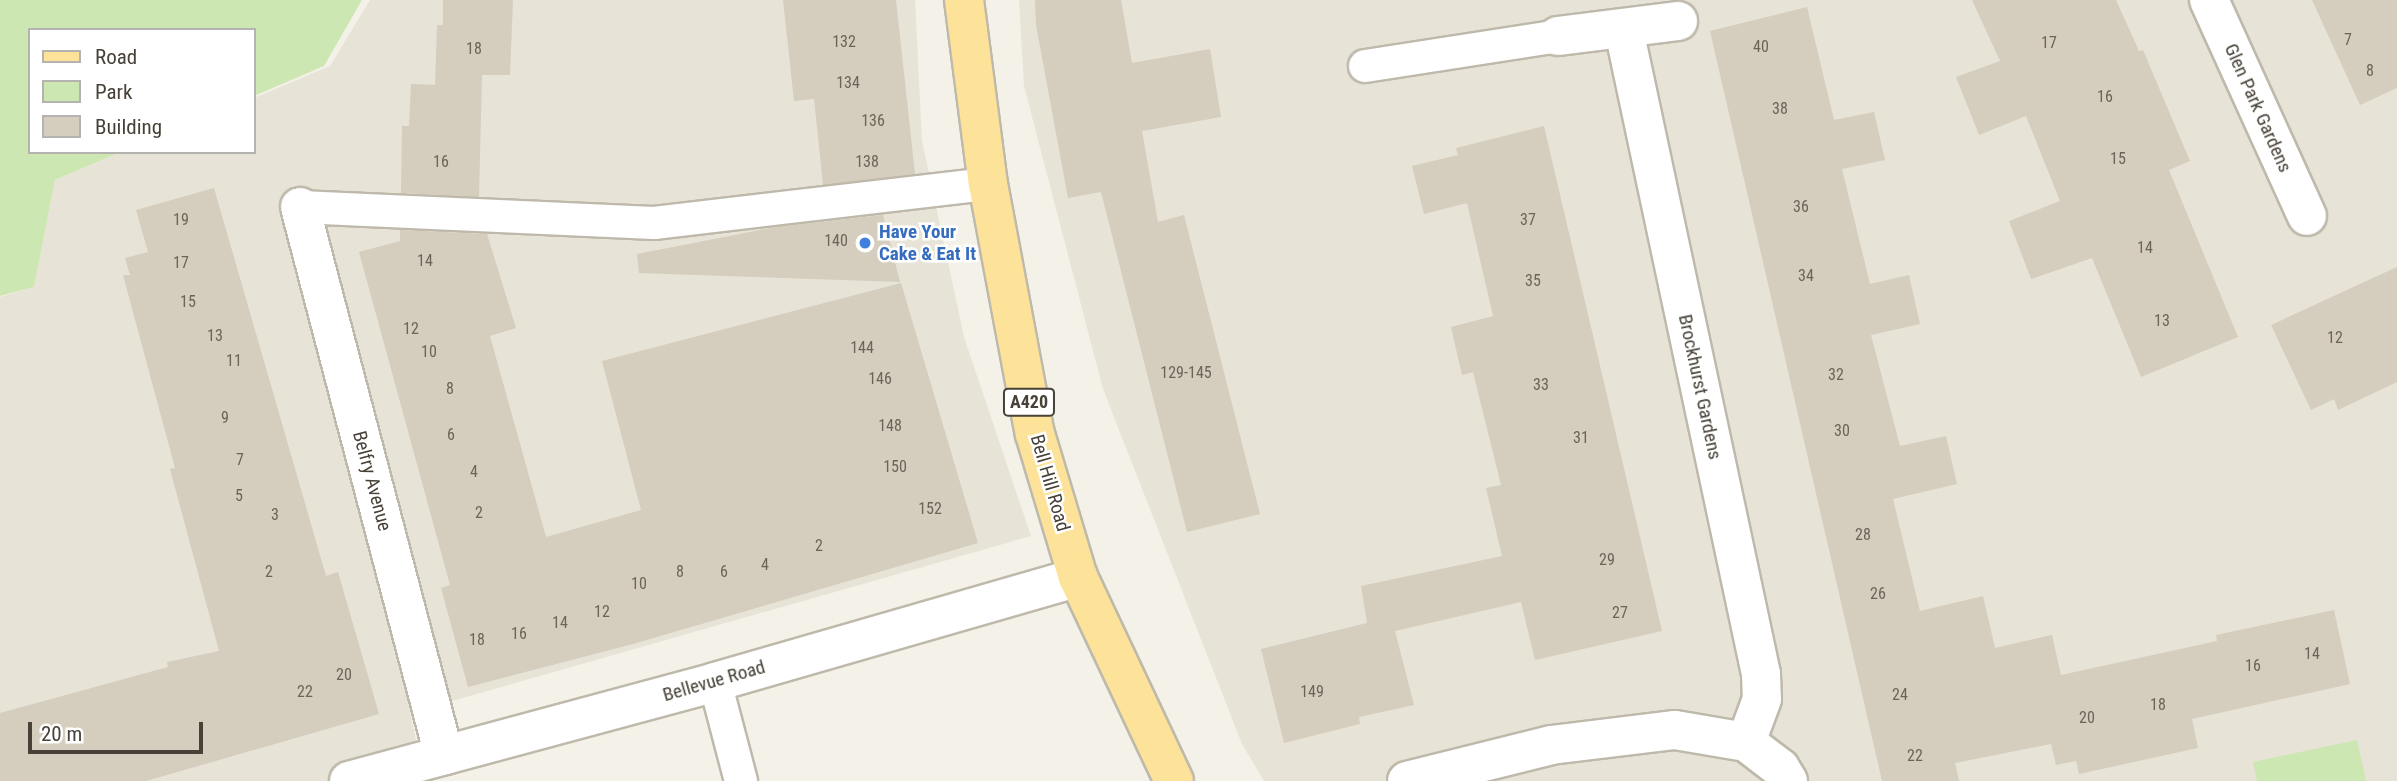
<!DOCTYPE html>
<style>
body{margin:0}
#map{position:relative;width:2397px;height:781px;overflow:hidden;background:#f4f1e8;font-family:"Roboto Condensed",sans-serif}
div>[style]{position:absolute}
.residential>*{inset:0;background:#e7e3d6}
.green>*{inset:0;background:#cde7b2}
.building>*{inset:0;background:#d5cdbe}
.roads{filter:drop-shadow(2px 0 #bfb9ab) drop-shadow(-2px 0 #bfb9ab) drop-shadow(0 2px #bfb9ab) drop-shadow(0 -2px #bfb9ab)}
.lane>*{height:32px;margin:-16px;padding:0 16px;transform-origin:16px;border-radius:16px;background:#fff}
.street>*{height:38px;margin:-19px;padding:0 19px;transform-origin:19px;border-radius:19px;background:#fff}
.primary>*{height:38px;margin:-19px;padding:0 19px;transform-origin:19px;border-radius:19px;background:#fce399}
.dots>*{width:19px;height:19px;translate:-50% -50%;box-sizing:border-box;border:4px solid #fff;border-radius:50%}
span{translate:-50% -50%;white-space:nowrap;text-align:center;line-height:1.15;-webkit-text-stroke:5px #fff;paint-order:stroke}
.number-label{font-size:16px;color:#6a6459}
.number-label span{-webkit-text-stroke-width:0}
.shield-label span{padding:2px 5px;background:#fff;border:2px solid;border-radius:5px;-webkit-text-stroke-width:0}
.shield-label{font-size:18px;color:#474137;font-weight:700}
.street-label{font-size:19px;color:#474137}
.shop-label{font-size:19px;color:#366cbe;font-weight:700}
.left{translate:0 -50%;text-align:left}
.legend{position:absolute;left:28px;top:28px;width:228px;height:126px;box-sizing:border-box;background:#fff;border:2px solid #b5b3af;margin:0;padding:9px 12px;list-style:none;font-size:21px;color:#474137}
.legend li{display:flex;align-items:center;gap:14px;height:35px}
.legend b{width:35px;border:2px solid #b5b3af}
.scale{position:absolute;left:28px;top:722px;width:175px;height:32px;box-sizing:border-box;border:4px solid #474137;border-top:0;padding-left:9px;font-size:21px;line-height:24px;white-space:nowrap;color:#474137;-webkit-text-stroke:5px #fff;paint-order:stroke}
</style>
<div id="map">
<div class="residential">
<div style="clip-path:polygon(370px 0,915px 0,922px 141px,964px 337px,1031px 536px,410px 713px,425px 781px,0 781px,0 297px,34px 287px,55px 180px,122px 152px,254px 152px,254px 98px,330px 66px)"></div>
<div style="clip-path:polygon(1019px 0,2397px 0,2397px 781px,1264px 781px,1242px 744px,1103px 389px,1024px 86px)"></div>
</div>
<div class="green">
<div style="clip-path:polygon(0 0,362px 0,324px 66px,254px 96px,254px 30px,30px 30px,30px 152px,121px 152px,55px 180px,34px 287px,0 296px)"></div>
<div style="clip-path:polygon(2357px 740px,2366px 781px,2257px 781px,2253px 762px)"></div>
</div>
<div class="building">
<div style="clip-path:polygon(443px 0,513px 0,510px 75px,482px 75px,479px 197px,401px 193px,402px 126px,409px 126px,411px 84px,435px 85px,437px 25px,443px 25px)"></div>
<div style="clip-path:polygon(783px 0,896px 0,915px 174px,823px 185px,814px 99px,794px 101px)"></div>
<div style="clip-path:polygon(1035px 0,1121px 0,1132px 63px,1210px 49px,1221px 117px,1142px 131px,1158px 222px,1184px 215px,1260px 514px,1187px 532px,1101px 192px,1068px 198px,1036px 25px)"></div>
<div style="clip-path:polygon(1972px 0,2116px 0,2139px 51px,2143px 50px,2190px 161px,2169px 170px,2238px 337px,2141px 377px,2092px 258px,2031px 279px,2009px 221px,2060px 201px,2026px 116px,1979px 135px,1956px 77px,2000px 61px)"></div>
<div style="clip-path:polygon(2312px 0,2397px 0,2397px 88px,2360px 105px)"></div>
<div style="clip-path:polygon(1807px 7px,1834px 120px,1874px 112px,1885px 160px,1842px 169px,1870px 284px,1909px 275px,1920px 324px,1871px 335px,1900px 446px,1946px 436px,1957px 484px,1893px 499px,1920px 611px,1983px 596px,1995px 648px,2052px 635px,2061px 675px,2217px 641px,2216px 635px,2334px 610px,2350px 684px,2192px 719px,2198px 748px,2079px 774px,2076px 761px,2056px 765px,2051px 744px,1955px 763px,1959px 781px,1882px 781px,1710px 31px)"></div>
<div style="clip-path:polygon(1544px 126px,1662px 631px,1535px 660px,1521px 602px,1395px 631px,1414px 705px,1359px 717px,1360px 724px,1284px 743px,1261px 649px,1367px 623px,1361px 586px,1502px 556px,1486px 488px,1501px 485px,1473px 372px,1462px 375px,1451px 327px,1493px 316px,1467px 203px,1424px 214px,1412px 166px,1458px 155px,1456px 148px)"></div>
<div style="clip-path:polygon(214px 188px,326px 576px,338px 572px,379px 714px,146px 781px,0 781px,0 713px,168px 667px,167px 662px,219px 651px,170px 469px,175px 468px,123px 275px,130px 275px,125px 258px,148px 252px,136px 210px)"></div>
<div style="clip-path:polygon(883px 215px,900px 282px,639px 273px,637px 254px,776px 227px)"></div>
<div style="clip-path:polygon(400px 230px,487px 234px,516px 328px,490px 336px,546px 537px,641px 510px,602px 361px,901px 283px,978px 543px,633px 644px,468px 687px,441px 588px,450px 585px,359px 252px,400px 241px)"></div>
<div style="clip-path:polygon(2397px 267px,2397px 382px,2338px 410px,2334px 399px,2311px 410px,2271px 325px)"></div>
</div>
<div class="roads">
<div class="lane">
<div style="left:1365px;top:66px;width:195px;rotate:-8.8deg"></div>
<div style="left:300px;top:207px;width:354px;rotate:2.6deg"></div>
<div style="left:654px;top:223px;width:336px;rotate:-6.7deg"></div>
<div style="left:715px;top:682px;width:102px;rotate:75.3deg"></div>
</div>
<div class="street">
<div style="left:2209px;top:0;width:237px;rotate:65.6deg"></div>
<div style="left:1624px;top:30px;width:658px;rotate:77.99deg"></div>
<div style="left:1761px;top:674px;width:25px;rotate:88deg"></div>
<div style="left:1762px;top:699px;width:46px;rotate:110.4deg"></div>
<div style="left:1558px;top:36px;width:121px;rotate:-7.1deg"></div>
<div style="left:300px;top:207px;width:567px;rotate:75.28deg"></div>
<div style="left:349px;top:781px;width:379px;rotate:-15.1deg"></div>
<div style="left:715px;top:682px;width:378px;rotate:-16.1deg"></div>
<div style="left:1407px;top:781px;width:148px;rotate:-14deg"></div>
<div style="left:1551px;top:745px;width:125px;rotate:-6.9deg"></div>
<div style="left:1675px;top:730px;width:72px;rotate:9.6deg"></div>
<div style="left:1746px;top:742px;width:43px;rotate:37.4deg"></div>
<div style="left:1780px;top:768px;width:15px;rotate:58deg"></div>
</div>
<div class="primary">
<div style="left:964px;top:0;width:186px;rotate:82.6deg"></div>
<div style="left:988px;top:184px;width:254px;rotate:79.4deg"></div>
<div style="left:1035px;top:434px;width:149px;rotate:73.3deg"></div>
<div style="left:1078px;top:577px;width:225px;rotate:64.8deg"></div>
</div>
</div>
<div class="dots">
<div style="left:865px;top:243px;background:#3f7fe0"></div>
</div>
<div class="number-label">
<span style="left:2348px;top:40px">7</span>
<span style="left:844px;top:42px">132</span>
<span style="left:2049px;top:43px">17</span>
<span style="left:1761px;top:47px">40</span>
<span style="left:474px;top:49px">18</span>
<span style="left:2370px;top:71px">8</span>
<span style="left:848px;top:83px">134</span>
<span style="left:2105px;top:97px">16</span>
<span style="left:1780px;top:109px">38</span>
<span style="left:873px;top:121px">136</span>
<span style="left:2118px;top:159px">15</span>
<span style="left:441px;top:162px">16</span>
<span style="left:867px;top:162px">138</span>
<span style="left:1801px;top:207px">36</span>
<span style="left:181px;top:220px">19</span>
<span style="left:1528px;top:220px">37</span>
<span style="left:836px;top:241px">140</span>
<span style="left:2145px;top:248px">14</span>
<span style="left:425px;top:261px">14</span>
<span style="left:181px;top:263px">17</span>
<span style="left:1806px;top:276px">34</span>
<span style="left:1533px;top:281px">35</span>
<span style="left:188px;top:302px">15</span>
<span style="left:2162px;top:321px">13</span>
<span style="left:411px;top:329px">12</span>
<span style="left:215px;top:336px">13</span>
<span style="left:2335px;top:338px">12</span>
<span style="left:862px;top:348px">144</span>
<span style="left:429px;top:352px">10</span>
<span style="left:234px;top:361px">11</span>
<span style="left:1186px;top:373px">129-145</span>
<span style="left:1836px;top:375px">32</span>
<span style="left:880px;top:379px">146</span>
<span style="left:1541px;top:385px">33</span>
<span style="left:450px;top:389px">8</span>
<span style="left:225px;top:418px">9</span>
<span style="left:890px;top:426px">148</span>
<span style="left:1842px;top:431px">30</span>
<span style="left:451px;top:435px">6</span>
<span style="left:1581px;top:438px">31</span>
<span style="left:240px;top:460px">7</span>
<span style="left:895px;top:467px">150</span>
<span style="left:474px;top:472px">4</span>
<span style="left:239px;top:496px">5</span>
<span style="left:930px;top:509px">152</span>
<span style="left:479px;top:513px">2</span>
<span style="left:275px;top:515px">3</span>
<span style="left:1863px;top:535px">28</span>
<span style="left:819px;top:546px">2</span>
<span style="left:1607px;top:560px">29</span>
<span style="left:765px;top:565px">4</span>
<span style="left:269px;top:572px">2</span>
<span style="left:680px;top:572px">8</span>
<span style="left:724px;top:572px">6</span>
<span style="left:639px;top:584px">10</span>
<span style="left:1878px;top:594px">26</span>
<span style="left:602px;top:612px">12</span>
<span style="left:1620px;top:613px">27</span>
<span style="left:560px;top:623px">14</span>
<span style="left:519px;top:634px">16</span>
<span style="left:477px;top:640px">18</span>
<span style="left:2312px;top:654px">14</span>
<span style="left:2253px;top:666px">16</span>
<span style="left:344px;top:675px">20</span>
<span style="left:305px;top:692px">22</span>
<span style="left:1312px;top:692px">149</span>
<span style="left:1900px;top:695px">24</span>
<span style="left:2158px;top:705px">18</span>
<span style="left:2087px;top:718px">20</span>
<span style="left:1915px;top:756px">22</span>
</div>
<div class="shield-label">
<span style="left:1029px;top:402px">A420</span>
</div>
<div class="street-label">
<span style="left:2258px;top:108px;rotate:66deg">Glen Park Gardens</span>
<span style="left:1700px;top:387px;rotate:78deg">Brockhurst Gardens</span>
<span style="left:372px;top:481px;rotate:75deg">Belfry Avenue</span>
<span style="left:1050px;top:483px;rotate:74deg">Bell Hill Road</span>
<span style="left:714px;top:681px;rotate:-16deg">Bellevue Road</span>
</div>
<div class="shop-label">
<span class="left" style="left:879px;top:243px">Have Your<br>Cake &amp; Eat It</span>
</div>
<ul class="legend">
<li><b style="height:9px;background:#fce399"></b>Road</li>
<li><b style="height:19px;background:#cde7b2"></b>Park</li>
<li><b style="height:19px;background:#d5cdbe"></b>Building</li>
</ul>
<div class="scale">20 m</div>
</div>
